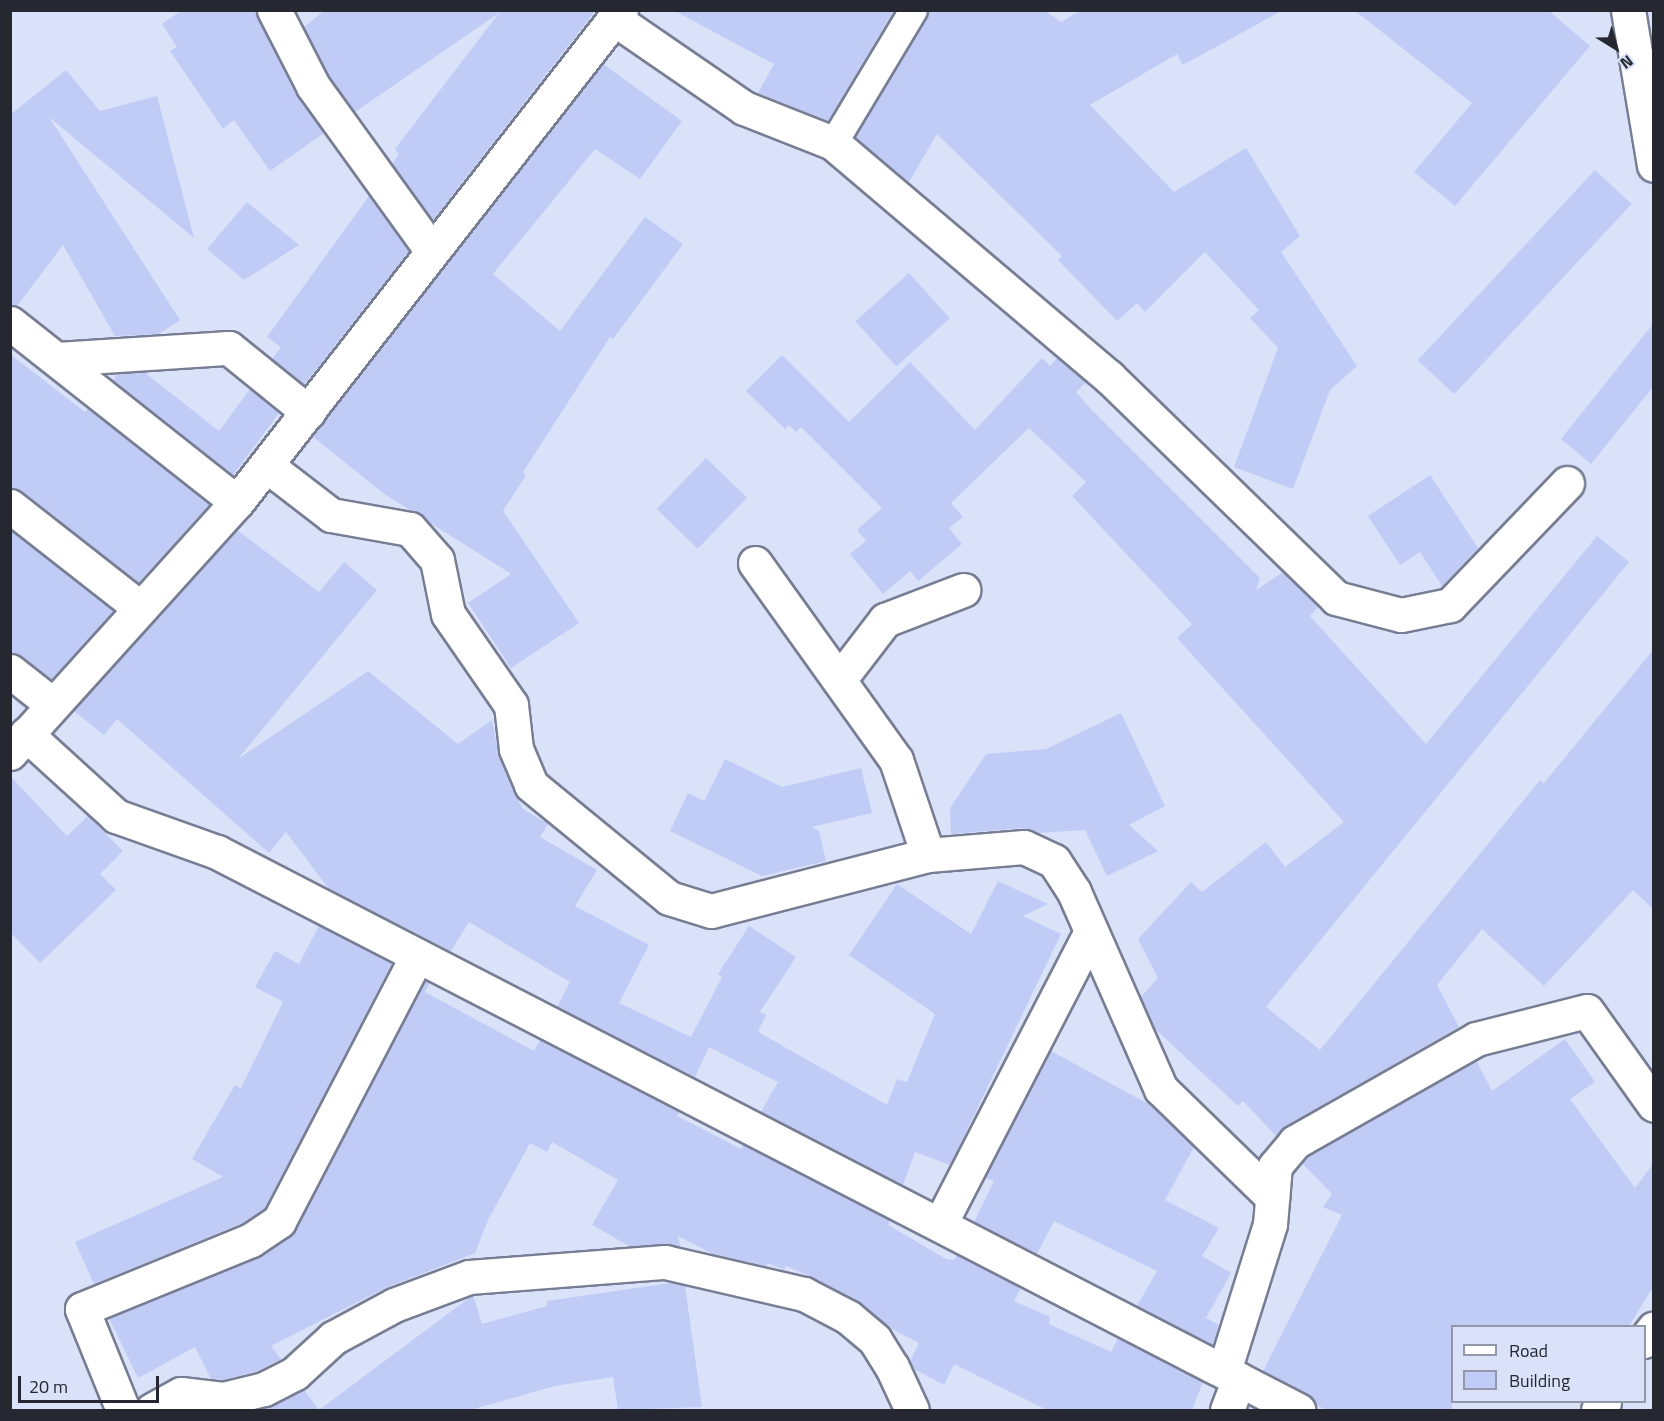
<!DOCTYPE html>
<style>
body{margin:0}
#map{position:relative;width:1664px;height:1421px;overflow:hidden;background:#dae2f9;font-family:"Titillium Web",sans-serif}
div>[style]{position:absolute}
.building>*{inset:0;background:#c0ccf6;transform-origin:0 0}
.roads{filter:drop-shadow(2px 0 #777d93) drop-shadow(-2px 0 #777d93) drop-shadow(0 2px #777d93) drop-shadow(0 -2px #777d93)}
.service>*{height:27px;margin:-13.5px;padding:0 13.5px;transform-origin:13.5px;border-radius:13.5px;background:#fff}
.minor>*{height:33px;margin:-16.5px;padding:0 16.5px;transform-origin:16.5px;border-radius:16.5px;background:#fff}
span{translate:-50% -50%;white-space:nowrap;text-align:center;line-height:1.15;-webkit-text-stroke:5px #dae2f9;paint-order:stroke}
.frame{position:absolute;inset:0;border:12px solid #262831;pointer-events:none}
.legend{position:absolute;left:1451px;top:1325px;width:195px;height:78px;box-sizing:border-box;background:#dae2f9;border:2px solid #9298a9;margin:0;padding:8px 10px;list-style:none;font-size:18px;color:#262831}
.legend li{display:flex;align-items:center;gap:12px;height:30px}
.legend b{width:30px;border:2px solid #9298a9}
.north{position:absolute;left:1586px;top:18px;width:60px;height:60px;-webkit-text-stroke:4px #dae2f9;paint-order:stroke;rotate:143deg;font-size:16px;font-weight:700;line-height:24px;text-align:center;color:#262831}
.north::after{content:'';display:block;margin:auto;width:21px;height:27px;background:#262831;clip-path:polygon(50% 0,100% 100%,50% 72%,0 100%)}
.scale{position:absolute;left:18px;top:1376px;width:141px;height:27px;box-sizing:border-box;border:3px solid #262831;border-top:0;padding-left:8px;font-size:18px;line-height:21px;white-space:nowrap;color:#262831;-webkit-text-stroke:4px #dae2f9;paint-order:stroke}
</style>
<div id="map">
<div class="building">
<div style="clip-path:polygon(182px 10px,255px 10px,296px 95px,324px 133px,270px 171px,234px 120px,223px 129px,170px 51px,177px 47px,162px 24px)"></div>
<div style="clip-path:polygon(325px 10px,596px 10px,433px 220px,392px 164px,399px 154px,395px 149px,499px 13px,355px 112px,329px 76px,304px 27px)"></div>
<div style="clip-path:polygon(673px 10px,894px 10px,828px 121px,758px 93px,774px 64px)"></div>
<div style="clip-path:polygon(929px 10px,1044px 10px,1061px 22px,1081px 10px,1283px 10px,1183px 65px,1177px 54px,1090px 105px,1174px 192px,1246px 148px,1300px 236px,1281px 252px,1357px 366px,1330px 390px,1293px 489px,1234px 467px,1278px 348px,1250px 318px,1259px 310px,1205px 252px,1145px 312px,1137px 303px,1117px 321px,1058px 260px,1062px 256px,937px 134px,909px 182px,855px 137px)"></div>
<div style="clip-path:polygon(1354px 10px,1548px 10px,1590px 46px,1455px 206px,1414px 172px,1472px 103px)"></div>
<div style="clip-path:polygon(603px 64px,682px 121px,640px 179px,595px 149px,493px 274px,560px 331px,645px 217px,683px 244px,613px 339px,610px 337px,523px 472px,526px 475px,503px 511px,579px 623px,511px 668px,468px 603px,511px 574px,383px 493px,312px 436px)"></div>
<div style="clip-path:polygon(66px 70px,100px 111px,157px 96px,194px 238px,49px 117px,180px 320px,159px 334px,115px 336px,63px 245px,17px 306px,10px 305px,10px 115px)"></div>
<div style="left:1595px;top:170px;width:50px;height:260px;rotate:43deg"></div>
<div style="clip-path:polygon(369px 196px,409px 251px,304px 385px,272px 359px,281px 347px,267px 337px)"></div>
<div style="clip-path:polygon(247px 202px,299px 245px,244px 280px,207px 249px)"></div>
<div style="left:909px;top:273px;width:61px;height:72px;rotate:48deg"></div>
<div style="clip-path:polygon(1653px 324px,1653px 387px,1591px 464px,1561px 439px)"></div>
<div style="clip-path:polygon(10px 354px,85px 412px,88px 409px,210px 504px,138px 583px,22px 491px,10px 488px)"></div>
<div style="clip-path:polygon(782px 355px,849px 422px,910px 362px,975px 430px,1042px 358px,1050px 366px,1057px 358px,1086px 382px,1076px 392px,1090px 408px,1260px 578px,1256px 590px,1283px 572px,1318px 607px,1310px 616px,1426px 744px,1597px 536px,1629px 562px,1266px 1007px,1320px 1050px,1540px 780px,1544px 783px,1653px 650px,1653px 909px,1633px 890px,1544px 986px,1482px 929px,1437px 985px,1459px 1027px,1286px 1126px,1276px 1136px,1243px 1101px,1238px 1106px,1155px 1029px,1141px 997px,1158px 978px,1138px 939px,1191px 882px,1202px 892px,1266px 842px,1285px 867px,1344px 822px,1177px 638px,1192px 624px,1072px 496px,1086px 482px,1029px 428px,951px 503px,963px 517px,949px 528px,962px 544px,918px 581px,910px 571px,883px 594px,850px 554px,866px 541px,857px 530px,882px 508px,801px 427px,796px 432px,789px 425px,785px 429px,746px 391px)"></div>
<div style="clip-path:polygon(144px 372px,219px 431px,250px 389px,279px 413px,233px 475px,113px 380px,118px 374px)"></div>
<div style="left:706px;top:458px;width:57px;height:71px;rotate:44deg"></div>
<div style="clip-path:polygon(1430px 475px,1478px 548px,1442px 586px,1420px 552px,1400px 565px,1368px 516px)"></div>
<div style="clip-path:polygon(10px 530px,113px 611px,51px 680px,22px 656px,10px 653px)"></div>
<div style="clip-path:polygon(237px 530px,319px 592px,344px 562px,377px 590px,238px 759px,368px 671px,458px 744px,492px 720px,499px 756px,514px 792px,523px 809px,548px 824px,540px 837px,597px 870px,575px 906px,649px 945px,619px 1003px,691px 1037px,722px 977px,718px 974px,749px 926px,796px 957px,760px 1012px,766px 1015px,758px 1032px,887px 1105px,897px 1079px,907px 1082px,935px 1014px,849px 955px,897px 884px,971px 934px,998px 881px,1048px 904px,1023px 916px,1061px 934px,950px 1165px,915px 1152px,903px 1185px,761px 1112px,778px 1082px,709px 1047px,695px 1077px,557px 1007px,570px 982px,469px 922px,451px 951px,329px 889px,286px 832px,269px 853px,117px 719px,104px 735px,74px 711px)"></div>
<div style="clip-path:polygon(1121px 713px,1165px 806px,1129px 825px,1158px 851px,1107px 876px,1085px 830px,1039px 833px,1022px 828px,951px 834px,950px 808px,986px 754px,1046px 749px)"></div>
<div style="clip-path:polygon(725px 759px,782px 787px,861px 768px,872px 813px,812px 827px,819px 831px,826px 861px,762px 876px,670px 831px,688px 793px,704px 801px)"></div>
<div style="clip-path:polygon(10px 776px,67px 836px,88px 816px,123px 851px,100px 874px,116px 890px,40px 963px,10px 932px)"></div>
<div style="clip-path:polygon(319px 926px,392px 963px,265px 1208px,242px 1223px,94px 1284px,75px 1242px,223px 1177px,192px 1159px,235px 1085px,241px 1088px,283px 1002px,255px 987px,275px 951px,299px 964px)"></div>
<div style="clip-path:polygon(425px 981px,430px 983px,425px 992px,534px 1051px,540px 1040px,679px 1111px,677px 1116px,741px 1149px,743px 1145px,890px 1220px,888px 1225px,946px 1259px,954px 1260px,957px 1255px,1021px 1288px,1014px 1301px,1050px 1317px,1049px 1324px,1111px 1352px,1118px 1338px,1203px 1382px,1192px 1410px,1047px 1410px,954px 1364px,944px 1385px,914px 1369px,910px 1361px,919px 1343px,894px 1330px,857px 1301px,812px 1277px,786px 1266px,784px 1270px,768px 1263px,766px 1266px,713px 1254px,678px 1236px,680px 1246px,629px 1246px,592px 1225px,618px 1180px,552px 1142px,547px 1152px,530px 1143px,488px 1220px,475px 1253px,385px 1288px,271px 1346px,281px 1359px,257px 1371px,222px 1380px,211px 1379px,195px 1347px,138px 1378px,109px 1318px,258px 1257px,290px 1236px)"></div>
<div style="clip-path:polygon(1565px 1039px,1595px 1082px,1570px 1099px,1635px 1188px,1653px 1164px,1653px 1287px,1629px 1326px,1452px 1326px,1452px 1410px,1328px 1410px,1315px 1405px,1307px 1393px,1263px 1371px,1342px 1215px,1323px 1207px,1332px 1194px,1302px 1163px,1307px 1157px,1476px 1060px,1492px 1091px)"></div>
<div style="clip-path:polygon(1051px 1051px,1150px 1105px,1194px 1147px,1165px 1200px,1219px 1228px,1202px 1256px,1231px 1273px,1206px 1318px,1219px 1325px,1213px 1345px,1137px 1306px,1157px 1271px,1054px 1221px,1037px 1254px,974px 1222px,994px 1181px,985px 1178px)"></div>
<div style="clip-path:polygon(671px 1283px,685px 1286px,702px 1407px,618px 1410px,613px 1377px,555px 1386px,470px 1410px,255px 1410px,304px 1390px,319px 1410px,473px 1295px,482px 1324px,547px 1306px,547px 1301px)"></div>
</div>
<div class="roads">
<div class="service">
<div style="left:833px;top:143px;width:155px;rotate:-59deg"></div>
</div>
<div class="minor">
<div style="left:274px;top:10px;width:85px;rotate:62.8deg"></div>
<div style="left:313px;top:86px;width:203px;rotate:54.2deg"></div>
<div style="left:1628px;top:10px;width:157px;rotate:80.5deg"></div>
<div style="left:616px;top:20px;width:155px;rotate:34.5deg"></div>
<div style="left:744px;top:108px;width:96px;rotate:21.5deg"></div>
<div style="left:833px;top:143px;width:362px;rotate:40.3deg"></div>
<div style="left:1109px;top:377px;width:317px;rotate:44.2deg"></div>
<div style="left:1336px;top:598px;width:67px;rotate:14.7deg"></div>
<div style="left:1401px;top:615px;width:50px;rotate:-11.5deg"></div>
<div style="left:1450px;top:605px;width:169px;rotate:-46.2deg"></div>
<div style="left:10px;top:323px;width:289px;rotate:38.3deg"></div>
<div style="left:57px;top:359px;width:172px;rotate:-3.7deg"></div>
<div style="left:229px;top:348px;width:102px;rotate:39deg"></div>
<div style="left:266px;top:465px;width:82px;rotate:37.6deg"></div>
<div style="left:331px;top:515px;width:80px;rotate:10deg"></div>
<div style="left:410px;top:529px;width:41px;rotate:48.9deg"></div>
<div style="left:437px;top:560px;width:55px;rotate:78.5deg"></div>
<div style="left:448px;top:614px;width:111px;rotate:55.3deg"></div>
<div style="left:511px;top:705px;width:44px;rotate:83.5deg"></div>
<div style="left:516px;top:749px;width:39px;rotate:67deg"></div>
<div style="left:531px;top:785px;width:178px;rotate:39.3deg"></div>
<div style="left:669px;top:898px;width:44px;rotate:17.2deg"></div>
<div style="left:711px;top:911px;width:224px;rotate:-14.5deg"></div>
<div style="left:928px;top:855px;width:96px;rotate:-4.8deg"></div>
<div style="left:1024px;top:847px;width:33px;rotate:25deg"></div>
<div style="left:1054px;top:861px;width:37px;rotate:57deg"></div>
<div style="left:1074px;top:892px;width:215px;rotate:66.2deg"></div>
<div style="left:1161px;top:1089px;width:155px;rotate:44.2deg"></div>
<div style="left:10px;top:506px;width:165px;rotate:38.1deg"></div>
<div style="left:755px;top:563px;width:242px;rotate:54.4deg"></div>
<div style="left:896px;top:760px;width:100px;rotate:71.4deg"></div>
<div style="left:10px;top:671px;width:53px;rotate:38.2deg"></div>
<div style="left:839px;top:680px;width:76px;rotate:-52.5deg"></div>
<div style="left:885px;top:620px;width:84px;rotate:-21deg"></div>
<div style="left:26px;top:734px;width:122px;rotate:42.3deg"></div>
<div style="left:116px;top:816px;width:107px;rotate:19.6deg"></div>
<div style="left:217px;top:852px;width:1217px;rotate:27.3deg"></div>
<div style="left:10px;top:753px;width:338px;rotate:-47.9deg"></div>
<div style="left:237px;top:502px;width:624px;rotate:-52.03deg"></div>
<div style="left:940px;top:1224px;width:329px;rotate:-62.7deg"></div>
<div style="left:1644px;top:1341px;width:16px;rotate:-52deg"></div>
<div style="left:1224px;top:1371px;width:154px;rotate:-72.6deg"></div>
<div style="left:1270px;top:1224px;width:58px;rotate:-85.1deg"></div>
<div style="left:1275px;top:1166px;width:31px;rotate:-50deg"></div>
<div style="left:1295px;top:1142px;width:208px;rotate:-29.6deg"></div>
<div style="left:1476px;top:1039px;width:114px;rotate:-14.2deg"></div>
<div style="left:1587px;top:1011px;width:115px;rotate:54.5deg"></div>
<div style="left:123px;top:1410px;width:109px;rotate:-112.1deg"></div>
<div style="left:82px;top:1309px;width:183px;rotate:-22.2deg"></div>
<div style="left:251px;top:1240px;width:34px;rotate:-34deg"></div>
<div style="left:279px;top:1221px;width:299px;rotate:-62.5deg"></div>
<div style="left:152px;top:1410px;width:33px;rotate:-29deg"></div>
<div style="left:181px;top:1394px;width:42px;rotate:6.8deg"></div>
<div style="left:223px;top:1399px;width:42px;rotate:-13.7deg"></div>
<div style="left:264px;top:1389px;width:35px;rotate:-27deg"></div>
<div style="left:295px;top:1373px;width:52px;rotate:-42.6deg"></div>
<div style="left:333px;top:1338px;width:69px;rotate:-28.4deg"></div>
<div style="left:394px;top:1305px;width:80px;rotate:-20.5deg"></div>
<div style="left:469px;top:1277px;width:197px;rotate:-4.4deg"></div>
<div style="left:665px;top:1262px;width:143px;rotate:13deg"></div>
<div style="left:804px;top:1294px;width:50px;rotate:27.6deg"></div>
<div style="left:848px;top:1317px;width:35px;rotate:40deg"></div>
<div style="left:875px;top:1340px;width:32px;rotate:58deg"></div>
<div style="left:892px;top:1367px;width:47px;rotate:65.1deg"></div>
<div style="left:1227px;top:1410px;width:33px;rotate:-69deg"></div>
<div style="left:1598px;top:1410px;width:10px;rotate:-53deg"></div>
</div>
</div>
<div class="frame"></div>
<ul class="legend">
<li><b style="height:8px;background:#fff"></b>Road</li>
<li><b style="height:16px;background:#c0ccf6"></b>Building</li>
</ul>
<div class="north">N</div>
<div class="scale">20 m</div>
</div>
